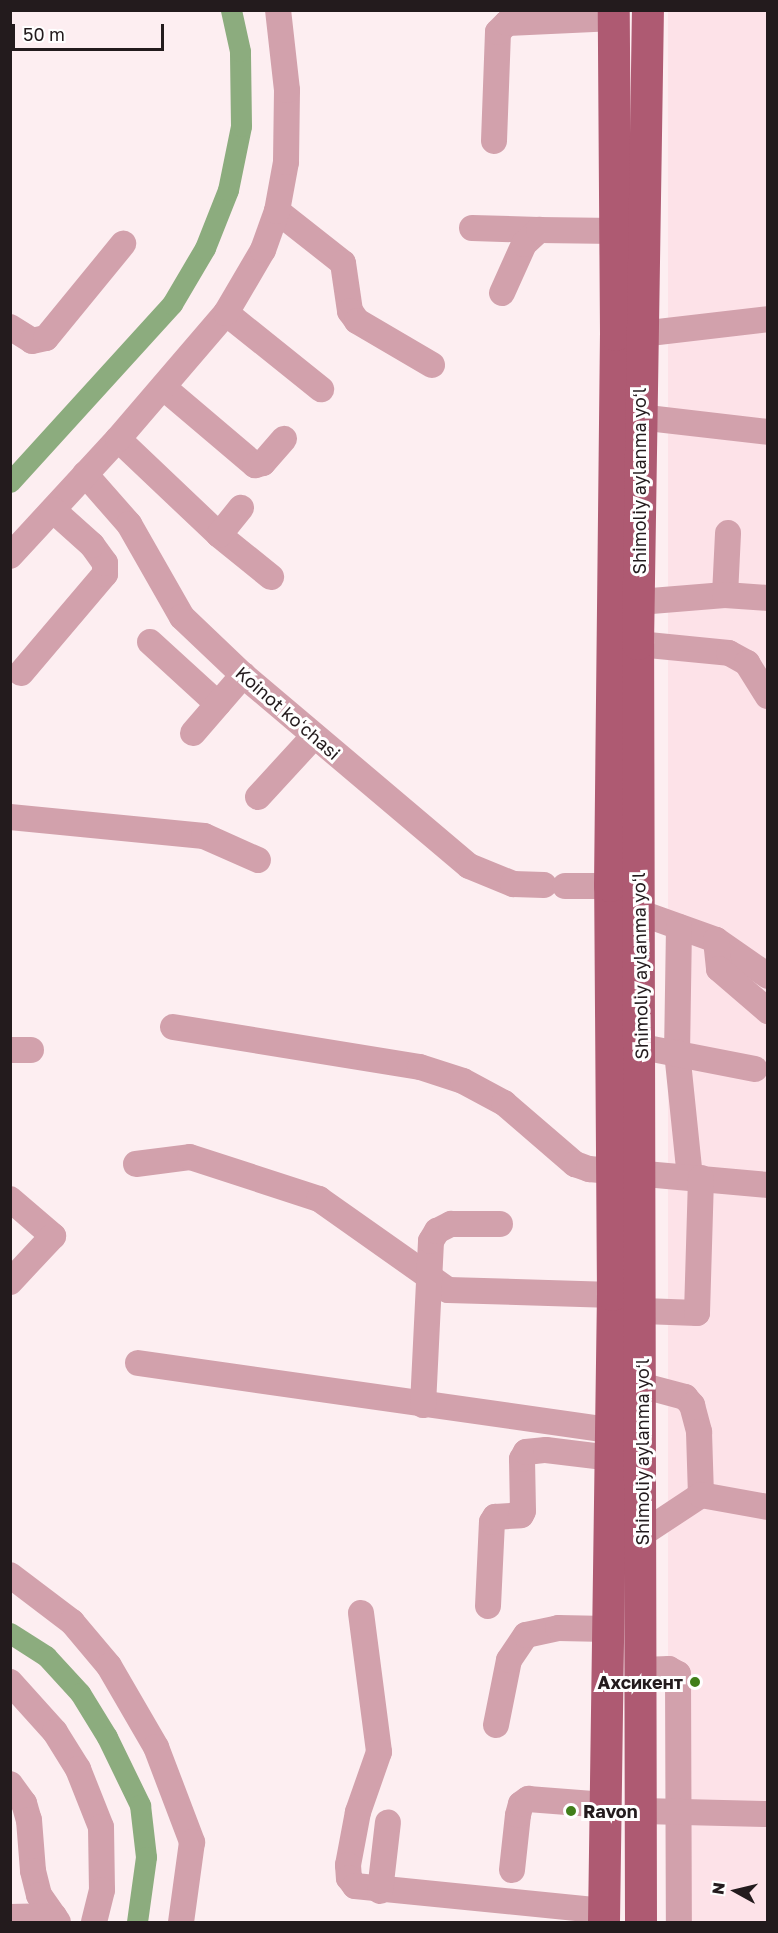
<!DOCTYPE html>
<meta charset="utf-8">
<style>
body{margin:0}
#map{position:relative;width:778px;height:1933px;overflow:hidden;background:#fdeef1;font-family:"Golos Text",sans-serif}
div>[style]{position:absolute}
.built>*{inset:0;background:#fde2e8;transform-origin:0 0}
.canal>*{height:21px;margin:-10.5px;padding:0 10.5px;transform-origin:10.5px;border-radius:10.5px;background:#8cac7e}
.minor>*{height:26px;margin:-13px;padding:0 13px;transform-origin:13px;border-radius:13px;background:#d2a1ac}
.major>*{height:32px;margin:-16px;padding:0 16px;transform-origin:16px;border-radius:16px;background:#ae5a72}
.dots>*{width:16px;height:16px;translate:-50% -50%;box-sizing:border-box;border:3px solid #fff;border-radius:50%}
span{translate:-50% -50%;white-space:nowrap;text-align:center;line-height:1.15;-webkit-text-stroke:6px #fff;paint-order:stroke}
.street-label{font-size:18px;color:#231b1d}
.poi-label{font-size:18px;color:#231b1d;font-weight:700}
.right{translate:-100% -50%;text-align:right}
.left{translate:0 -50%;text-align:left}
.frame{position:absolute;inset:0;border:12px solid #231b1d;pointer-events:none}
.north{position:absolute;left:706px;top:1861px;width:60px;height:60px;-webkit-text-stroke:4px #fff;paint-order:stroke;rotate:278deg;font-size:16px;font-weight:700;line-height:24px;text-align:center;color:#231b1d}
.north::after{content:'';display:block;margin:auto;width:21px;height:27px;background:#231b1d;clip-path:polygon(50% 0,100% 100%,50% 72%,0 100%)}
.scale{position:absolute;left:12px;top:24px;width:152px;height:27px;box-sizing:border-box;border:3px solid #231b1d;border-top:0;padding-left:8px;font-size:18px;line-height:21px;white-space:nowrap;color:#231b1d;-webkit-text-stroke:4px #fff;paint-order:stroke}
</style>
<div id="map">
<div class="built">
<div style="left:668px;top:11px;width:99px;height:1911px"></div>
</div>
<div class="canal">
<div style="left:10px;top:482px;width:241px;rotate:-47.7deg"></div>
<div style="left:172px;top:304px;width:65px;rotate:-59.5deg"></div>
<div style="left:205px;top:248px;width:62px;rotate:-68.4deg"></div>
<div style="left:228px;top:190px;width:65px;rotate:-78.5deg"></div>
<div style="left:241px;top:126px;width:75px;rotate:-90.8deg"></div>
<div style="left:240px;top:51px;width:42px;rotate:-102.4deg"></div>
<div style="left:10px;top:1633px;width:43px;rotate:32.6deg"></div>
<div style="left:46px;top:1656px;width:50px;rotate:47.4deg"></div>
<div style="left:80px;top:1693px;width:52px;rotate:58.5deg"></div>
<div style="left:107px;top:1737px;width:76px;rotate:64.1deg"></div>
<div style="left:140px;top:1805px;width:52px;rotate:83.4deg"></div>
<div style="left:146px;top:1857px;width:66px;rotate:97.9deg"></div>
</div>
<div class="minor">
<div style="left:494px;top:141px;width:109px;rotate:-87.9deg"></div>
<div style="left:498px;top:32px;width:13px;rotate:-45deg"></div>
<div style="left:507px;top:23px;width:108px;rotate:-2.7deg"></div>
<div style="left:277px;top:211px;width:84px;rotate:38.2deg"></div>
<div style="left:343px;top:263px;width:49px;rotate:81.7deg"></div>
<div style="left:350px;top:311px;width:12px;rotate:55deg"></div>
<div style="left:357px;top:321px;width:87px;rotate:30.4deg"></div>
<div style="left:472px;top:228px;width:67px;rotate:1.7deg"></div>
<div style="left:502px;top:293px;width:54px;rotate:-65.8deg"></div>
<div style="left:524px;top:244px;width:21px;rotate:-43deg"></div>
<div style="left:539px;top:230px;width:77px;rotate:0.7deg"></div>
<div style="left:226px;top:313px;width:122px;rotate:38.7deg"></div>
<div style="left:10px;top:327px;width:26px;rotate:32deg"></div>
<div style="left:32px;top:341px;width:14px;rotate:-12deg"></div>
<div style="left:46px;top:338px;width:122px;rotate:-50.7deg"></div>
<div style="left:641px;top:334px;width:128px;rotate:-6.7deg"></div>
<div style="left:163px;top:387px;width:121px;rotate:40.3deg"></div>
<div style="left:255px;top:465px;width:8px;rotate:-14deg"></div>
<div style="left:263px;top:463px;width:32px;rotate:-49deg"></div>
<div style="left:639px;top:417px;width:130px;rotate:6.6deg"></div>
<div style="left:118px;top:439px;width:139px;rotate:43.5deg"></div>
<div style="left:219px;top:535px;width:67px;rotate:38.9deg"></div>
<div style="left:85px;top:474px;width:67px;rotate:48.7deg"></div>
<div style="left:129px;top:524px;width:107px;rotate:60.3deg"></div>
<div style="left:182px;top:617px;width:84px;rotate:43.6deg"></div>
<div style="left:243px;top:675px;width:296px;rotate:40.2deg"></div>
<div style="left:469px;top:866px;width:48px;rotate:22.2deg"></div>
<div style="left:513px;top:884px;width:31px;rotate:2deg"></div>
<div style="left:219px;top:535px;width:35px;rotate:-51deg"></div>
<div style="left:10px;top:556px;width:159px;rotate:-47.3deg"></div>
<div style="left:118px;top:439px;width:166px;rotate:-49.4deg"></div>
<div style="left:226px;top:313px;width:73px;rotate:-59.6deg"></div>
<div style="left:263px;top:250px;width:41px;rotate:-70.3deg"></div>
<div style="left:277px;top:211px;width:50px;rotate:-79.6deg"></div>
<div style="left:286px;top:162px;width:72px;rotate:-89.2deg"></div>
<div style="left:287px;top:90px;width:81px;rotate:-96.4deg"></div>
<div style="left:725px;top:595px;width:62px;rotate:-87.2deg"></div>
<div style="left:639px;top:602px;width:86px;rotate:-4.7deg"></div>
<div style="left:725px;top:595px;width:43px;rotate:4deg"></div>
<div style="left:150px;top:642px;width:92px;rotate:42.4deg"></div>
<div style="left:638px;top:644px;width:91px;rotate:5.6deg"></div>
<div style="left:729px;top:653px;width:21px;rotate:29deg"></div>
<div style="left:747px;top:663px;width:39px;rotate:58deg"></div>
<div style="left:21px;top:673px;width:130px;rotate:-49.7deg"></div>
<div style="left:105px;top:574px;width:11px;rotate:-90deg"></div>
<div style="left:105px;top:563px;width:22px;rotate:-126deg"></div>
<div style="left:92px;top:545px;width:52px;rotate:-138.1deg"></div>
<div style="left:193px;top:733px;width:77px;rotate:-49.2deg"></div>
<div style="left:258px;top:797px;width:83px;rotate:-47.4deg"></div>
<div style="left:10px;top:817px;width:195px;rotate:5.6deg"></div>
<div style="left:204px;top:836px;width:59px;rotate:24deg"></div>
<div style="left:565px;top:886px;width:45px"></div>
<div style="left:638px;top:912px;width:83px;rotate:19.7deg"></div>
<div style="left:716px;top:940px;width:63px;rotate:34.7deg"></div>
<div style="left:679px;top:927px;width:125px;rotate:90.9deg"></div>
<div style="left:677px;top:1052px;width:126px;rotate:84.1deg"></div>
<div style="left:716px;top:940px;width:29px;rotate:84deg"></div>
<div style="left:719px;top:969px;width:65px;rotate:40.6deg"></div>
<div style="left:173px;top:1027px;width:250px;rotate:9.2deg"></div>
<div style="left:420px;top:1067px;width:45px;rotate:18deg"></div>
<div style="left:463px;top:1081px;width:47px;rotate:28.2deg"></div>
<div style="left:504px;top:1103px;width:94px;rotate:40.7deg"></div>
<div style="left:575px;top:1164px;width:15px;rotate:20deg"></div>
<div style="left:589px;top:1169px;width:180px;rotate:5.1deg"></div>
<div style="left:642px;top:1047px;width:115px;rotate:11deg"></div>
<div style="left:10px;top:1050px;width:21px"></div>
<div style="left:136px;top:1164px;width:54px;rotate:-7.4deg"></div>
<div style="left:190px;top:1157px;width:136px;rotate:18deg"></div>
<div style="left:319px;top:1199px;width:158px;rotate:35.2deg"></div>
<div style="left:448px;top:1290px;width:165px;rotate:1.7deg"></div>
<div style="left:10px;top:1199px;width:57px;rotate:40.7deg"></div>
<div style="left:53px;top:1236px;width:63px;rotate:133.1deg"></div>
<div style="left:643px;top:1311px;width:54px;rotate:2.1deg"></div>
<div style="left:697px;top:1313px;width:135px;rotate:-88.3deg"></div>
<div style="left:138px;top:1363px;width:478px;rotate:8.1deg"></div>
<div style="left:640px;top:1385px;width:47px;rotate:14.9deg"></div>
<div style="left:685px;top:1397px;width:11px;rotate:49deg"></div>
<div style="left:692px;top:1405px;width:28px;rotate:75deg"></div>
<div style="left:699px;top:1432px;width:63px;rotate:88.2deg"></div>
<div style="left:423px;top:1405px;width:164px;rotate:-87.2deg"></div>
<div style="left:431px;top:1241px;width:12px;rotate:-59deg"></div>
<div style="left:437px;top:1231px;width:16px;rotate:-27deg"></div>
<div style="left:451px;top:1224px;width:49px"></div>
<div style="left:642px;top:1534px;width:71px;rotate:-33.5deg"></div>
<div style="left:701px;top:1495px;width:68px;rotate:10.2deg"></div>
<div style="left:10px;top:1575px;width:78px;rotate:37.2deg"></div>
<div style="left:72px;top:1622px;width:57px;rotate:49.9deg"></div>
<div style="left:109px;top:1666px;width:94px;rotate:59.9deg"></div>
<div style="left:156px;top:1747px;width:102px;rotate:69.2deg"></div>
<div style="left:192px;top:1842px;width:81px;rotate:97.8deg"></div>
<div style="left:488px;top:1606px;width:84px;rotate:-87.3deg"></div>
<div style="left:492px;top:1522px;width:6px;rotate:-59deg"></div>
<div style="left:495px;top:1517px;width:26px;rotate:-4deg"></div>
<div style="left:521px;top:1515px;width:4px;rotate:-63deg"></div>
<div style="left:523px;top:1511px;width:52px;rotate:-91.1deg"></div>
<div style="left:522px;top:1459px;width:8px;rotate:-60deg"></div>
<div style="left:526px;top:1452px;width:20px;rotate:-6deg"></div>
<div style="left:546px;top:1450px;width:65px;rotate:7deg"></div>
<div style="left:361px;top:1613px;width:140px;rotate:82.6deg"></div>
<div style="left:379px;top:1752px;width:64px;rotate:109.3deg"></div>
<div style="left:358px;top:1812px;width:54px;rotate:100.7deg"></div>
<div style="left:348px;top:1865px;width:13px;rotate:86deg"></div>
<div style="left:349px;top:1878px;width:10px;rotate:53deg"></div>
<div style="left:355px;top:1886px;width:250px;rotate:5.7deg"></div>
<div style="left:642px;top:1670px;width:27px;rotate:-2deg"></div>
<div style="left:669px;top:1669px;width:10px;rotate:29deg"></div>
<div style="left:678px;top:1674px;width:248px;rotate:89.8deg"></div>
<div style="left:10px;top:1682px;width:67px;rotate:48deg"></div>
<div style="left:55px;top:1732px;width:44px;rotate:58.1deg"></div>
<div style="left:78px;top:1769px;width:62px;rotate:68.4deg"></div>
<div style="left:101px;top:1827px;width:63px;rotate:89.1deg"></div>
<div style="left:102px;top:1890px;width:33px;rotate:104deg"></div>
<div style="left:496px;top:1725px;width:66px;rotate:-78.7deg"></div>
<div style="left:509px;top:1660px;width:30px;rotate:-56deg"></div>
<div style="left:526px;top:1635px;width:33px;rotate:-12deg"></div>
<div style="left:558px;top:1628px;width:50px;rotate:1.1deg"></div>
<div style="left:10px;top:1784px;width:24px;rotate:54deg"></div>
<div style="left:24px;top:1803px;width:18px;rotate:74deg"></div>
<div style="left:29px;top:1820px;width:51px;rotate:85.5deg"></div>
<div style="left:33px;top:1871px;width:25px;rotate:76deg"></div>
<div style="left:39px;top:1895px;width:33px;rotate:55deg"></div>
<div style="left:642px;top:1811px;width:126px;rotate:1.4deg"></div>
<div style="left:512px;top:1870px;width:55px;rotate:-83.8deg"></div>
<div style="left:518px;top:1815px;width:11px;rotate:-75deg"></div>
<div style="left:521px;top:1804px;width:9px;rotate:-36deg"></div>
<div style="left:528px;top:1799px;width:78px;rotate:4.4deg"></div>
<div style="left:380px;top:1891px;width:69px;rotate:-83.4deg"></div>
<div style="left:10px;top:1917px;width:44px;rotate:-1.3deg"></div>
</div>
<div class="major">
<div style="left:604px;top:1922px;width:627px;rotate:-89.18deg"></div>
<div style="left:613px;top:1295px;width:409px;rotate:-90.4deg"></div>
<div style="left:610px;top:886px;width:551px;rotate:-89.38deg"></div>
<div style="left:616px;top:335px;width:325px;rotate:-90.4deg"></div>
<div style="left:641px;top:1922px;width:1278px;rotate:-90.13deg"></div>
<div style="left:638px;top:644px;width:634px;rotate:-89.1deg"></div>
</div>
<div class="dots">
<div style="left:695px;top:1682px;background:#417e1a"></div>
<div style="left:571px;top:1811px;background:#417e1a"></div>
</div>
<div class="street-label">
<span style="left:639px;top:481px;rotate:-90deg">Shimoliy aylanma yoʻl</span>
<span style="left:288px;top:713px;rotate:41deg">Koinot koʻchasi</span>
<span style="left:640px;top:966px;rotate:-91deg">Shimoliy aylanma yoʻl</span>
<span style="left:642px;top:1452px;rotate:-90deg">Shimoliy aylanma yoʻl</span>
</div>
<div class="poi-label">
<span class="right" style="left:683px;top:1682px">Ахсикент</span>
<span class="left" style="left:583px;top:1811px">Ravon</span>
</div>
<div class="frame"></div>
<div class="north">N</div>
<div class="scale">50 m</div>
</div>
